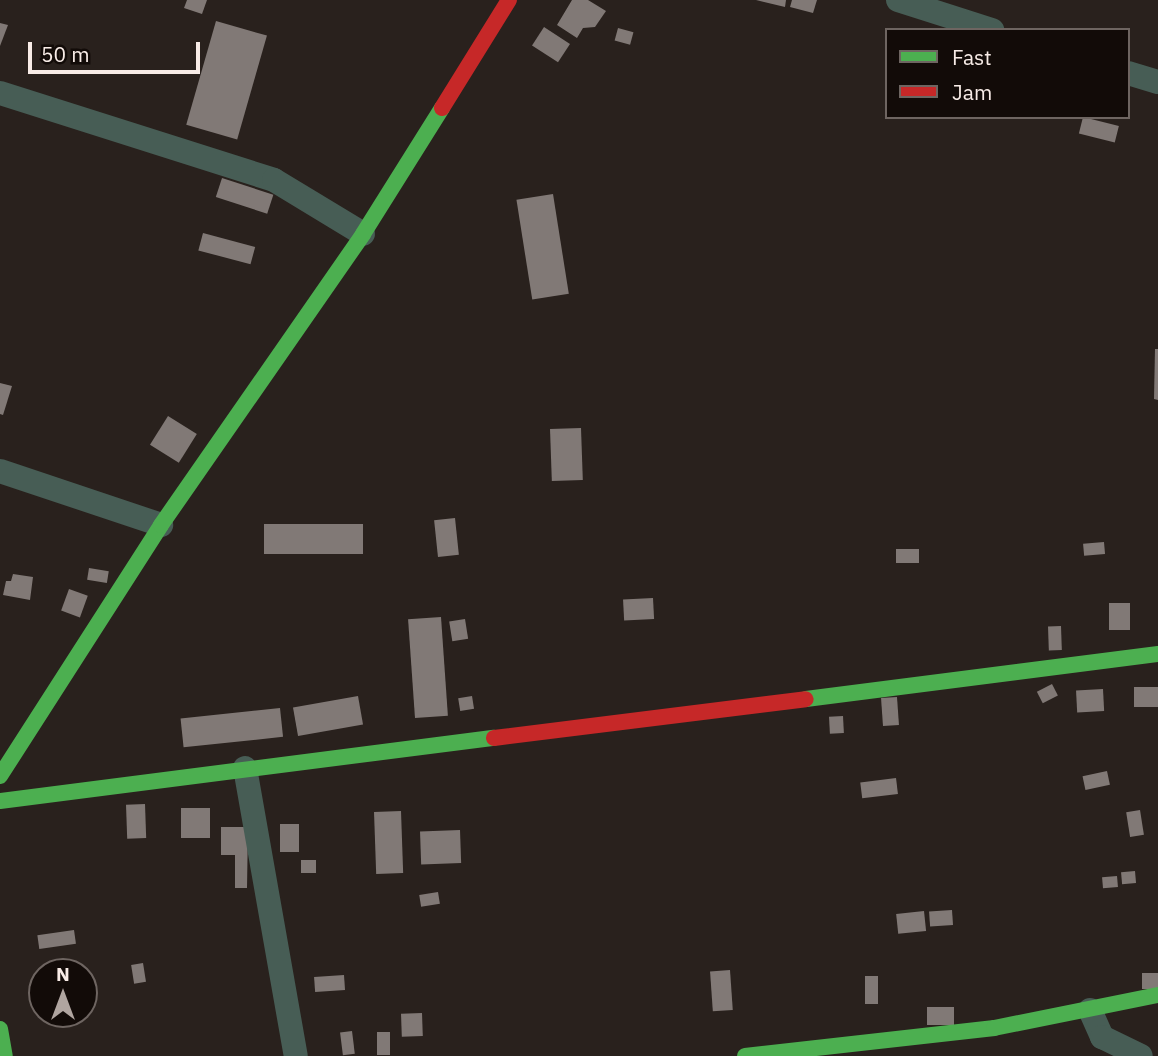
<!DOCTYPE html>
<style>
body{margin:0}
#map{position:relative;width:1158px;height:1056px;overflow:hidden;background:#29211d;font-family:"IBM Plex Sans",sans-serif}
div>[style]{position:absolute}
.building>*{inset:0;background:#817976;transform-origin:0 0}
.street>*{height:24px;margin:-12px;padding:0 12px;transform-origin:12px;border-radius:12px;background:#475d55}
.fast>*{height:16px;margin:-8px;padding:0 8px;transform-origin:8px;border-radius:8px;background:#4caf50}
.jam>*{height:16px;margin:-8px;padding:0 8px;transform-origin:8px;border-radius:8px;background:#c62828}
span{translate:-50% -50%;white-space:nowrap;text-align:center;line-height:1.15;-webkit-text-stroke:7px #120b08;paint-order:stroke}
.legend{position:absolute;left:885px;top:28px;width:245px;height:91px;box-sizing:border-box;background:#120b08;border:2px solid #6e6561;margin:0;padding:9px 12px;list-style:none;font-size:21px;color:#f8ece7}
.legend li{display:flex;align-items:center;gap:14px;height:35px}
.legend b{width:35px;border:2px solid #6e6561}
.north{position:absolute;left:28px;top:958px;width:70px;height:70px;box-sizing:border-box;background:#120b08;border:2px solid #6e6561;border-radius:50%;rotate:0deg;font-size:19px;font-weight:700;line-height:28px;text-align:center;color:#f8ece7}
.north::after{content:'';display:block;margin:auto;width:24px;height:32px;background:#b0a5a0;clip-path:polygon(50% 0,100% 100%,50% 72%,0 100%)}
.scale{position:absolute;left:28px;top:42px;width:172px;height:32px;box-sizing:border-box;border:4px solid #f8ece7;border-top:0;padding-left:9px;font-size:21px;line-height:24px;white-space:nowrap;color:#f8ece7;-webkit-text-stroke:5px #120b08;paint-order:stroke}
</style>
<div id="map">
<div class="building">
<div style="clip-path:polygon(187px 0,207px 0,202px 14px,184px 8px)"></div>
<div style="clip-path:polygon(572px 0,588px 0,606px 11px,595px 27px,583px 28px,577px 38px,557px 25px)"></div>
<div style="clip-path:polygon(756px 0,786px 0,785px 7px)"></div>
<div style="clip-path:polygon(792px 0,817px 0,813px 13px,790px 7px)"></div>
<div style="left:216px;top:21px;width:53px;height:108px;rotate:16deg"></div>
<div style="clip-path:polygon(0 23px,8px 25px,0 46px)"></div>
<div style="left:544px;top:27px;width:31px;height:22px;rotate:33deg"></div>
<div style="left:618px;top:28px;width:16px;height:13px;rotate:15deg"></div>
<div style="left:1083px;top:117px;width:37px;height:17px;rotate:14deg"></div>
<div style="left:222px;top:178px;width:54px;height:20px;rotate:18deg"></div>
<div style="left:553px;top:194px;width:101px;height:37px;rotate:81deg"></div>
<div style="left:203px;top:233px;width:54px;height:18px;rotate:15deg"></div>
<div style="clip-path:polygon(1155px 349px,1158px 349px,1158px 400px,1154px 399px)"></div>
<div style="clip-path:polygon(0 383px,12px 386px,3px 415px,0 414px)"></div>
<div style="left:168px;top:416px;width:34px;height:34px;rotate:32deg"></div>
<div style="left:581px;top:428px;width:52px;height:31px;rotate:88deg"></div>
<div style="left:455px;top:518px;width:37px;height:21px;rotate:84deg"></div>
<div style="left:363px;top:524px;width:30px;height:99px;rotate:90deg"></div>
<div style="left:1104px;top:542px;width:12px;height:21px;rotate:85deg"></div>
<div style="left:896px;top:549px;width:23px;height:14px"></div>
<div style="left:89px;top:568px;width:20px;height:12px;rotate:9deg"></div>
<div style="clip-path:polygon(13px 574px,33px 577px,30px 600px,3px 595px,6px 581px,11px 581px)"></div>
<div style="left:69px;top:589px;width:20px;height:23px;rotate:20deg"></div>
<div style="left:653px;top:598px;width:21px;height:30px;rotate:87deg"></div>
<div style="left:1109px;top:603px;width:21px;height:27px"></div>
<div style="left:441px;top:617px;width:99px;height:33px;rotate:86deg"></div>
<div style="left:465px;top:619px;width:20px;height:16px;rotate:81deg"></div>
<div style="left:1061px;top:626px;width:24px;height:13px;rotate:88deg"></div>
<div style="left:1052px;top:684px;width:13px;height:17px;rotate:63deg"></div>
<div style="left:1158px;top:687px;width:20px;height:24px;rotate:90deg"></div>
<div style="left:1103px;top:689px;width:22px;height:27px;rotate:87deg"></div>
<div style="left:358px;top:696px;width:29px;height:66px;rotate:80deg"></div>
<div style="left:472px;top:696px;width:13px;height:14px;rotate:81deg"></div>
<div style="left:897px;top:697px;width:28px;height:16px;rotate:86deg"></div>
<div style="left:280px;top:708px;width:29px;height:100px;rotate:84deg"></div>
<div style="left:843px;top:716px;width:17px;height:14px;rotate:87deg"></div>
<div style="left:1107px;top:771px;width:14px;height:25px;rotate:78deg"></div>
<div style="left:896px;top:778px;width:16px;height:36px;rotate:83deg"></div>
<div style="left:145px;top:804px;width:34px;height:19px;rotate:88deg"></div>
<div style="left:181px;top:808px;width:29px;height:30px"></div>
<div style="left:1140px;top:810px;width:25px;height:14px;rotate:81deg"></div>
<div style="left:401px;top:811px;width:62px;height:27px;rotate:88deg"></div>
<div style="left:280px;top:824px;width:19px;height:28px"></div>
<div style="clip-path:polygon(221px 827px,248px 827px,247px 888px,235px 888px,235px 855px,221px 855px)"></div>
<div style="left:460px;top:830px;width:33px;height:40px;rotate:88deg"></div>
<div style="left:301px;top:860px;width:15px;height:13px"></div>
<div style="left:1135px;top:871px;width:12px;height:14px;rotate:85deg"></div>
<div style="left:1117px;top:876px;width:11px;height:15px;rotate:85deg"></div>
<div style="left:438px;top:892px;width:12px;height:19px;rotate:81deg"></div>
<div style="left:952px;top:910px;width:15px;height:23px;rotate:86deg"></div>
<div style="left:924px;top:911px;width:20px;height:28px;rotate:84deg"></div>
<div style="left:74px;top:930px;width:14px;height:37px;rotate:82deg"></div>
<div style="left:143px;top:963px;width:19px;height:12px;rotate:81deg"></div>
<div style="left:730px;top:970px;width:40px;height:20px;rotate:86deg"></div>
<div style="left:1142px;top:973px;width:16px;height:16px"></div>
<div style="left:344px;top:975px;width:15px;height:30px;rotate:86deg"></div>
<div style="left:865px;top:976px;width:13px;height:28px"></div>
<div style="left:927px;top:1007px;width:27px;height:18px"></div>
<div style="left:422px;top:1013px;width:23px;height:21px;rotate:88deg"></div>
<div style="left:352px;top:1031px;width:23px;height:12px;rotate:83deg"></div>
<div style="left:390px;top:1032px;width:23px;height:13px;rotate:90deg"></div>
</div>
<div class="street">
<div style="left:898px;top:0;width:99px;rotate:17.7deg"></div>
<div style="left:1128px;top:73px;width:31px;rotate:17deg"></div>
<div style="left:0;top:93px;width:287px;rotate:17.6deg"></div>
<div style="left:274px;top:180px;width:104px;rotate:31.2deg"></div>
<div style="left:0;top:471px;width:170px;rotate:18.5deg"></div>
<div style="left:245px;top:768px;width:292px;rotate:80deg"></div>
<div style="left:1090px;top:1010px;width:30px;rotate:66deg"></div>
<div style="left:1102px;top:1037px;width:43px;rotate:26deg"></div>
</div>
<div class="fast">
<div style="left:806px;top:699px;width:355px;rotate:-7.3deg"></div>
<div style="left:0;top:776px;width:298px;rotate:-57.3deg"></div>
<div style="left:161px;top:525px;width:354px;rotate:-55.2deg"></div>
<div style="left:363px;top:234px;width:149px;rotate:-57.9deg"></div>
<div style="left:0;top:801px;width:498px;rotate:-7.3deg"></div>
<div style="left:0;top:1029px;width:27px;rotate:80deg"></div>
<div style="left:745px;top:1056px;width:251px;rotate:-6.4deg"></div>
<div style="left:994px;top:1028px;width:167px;rotate:-11.4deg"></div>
</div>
<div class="jam">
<div style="left:442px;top:108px;width:127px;rotate:-58.2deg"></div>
<div style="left:494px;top:738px;width:314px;rotate:-7.1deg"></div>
</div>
<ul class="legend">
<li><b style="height:9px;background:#4caf50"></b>Fast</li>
<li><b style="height:9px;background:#c62828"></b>Jam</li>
</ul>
<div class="north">N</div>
<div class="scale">50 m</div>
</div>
